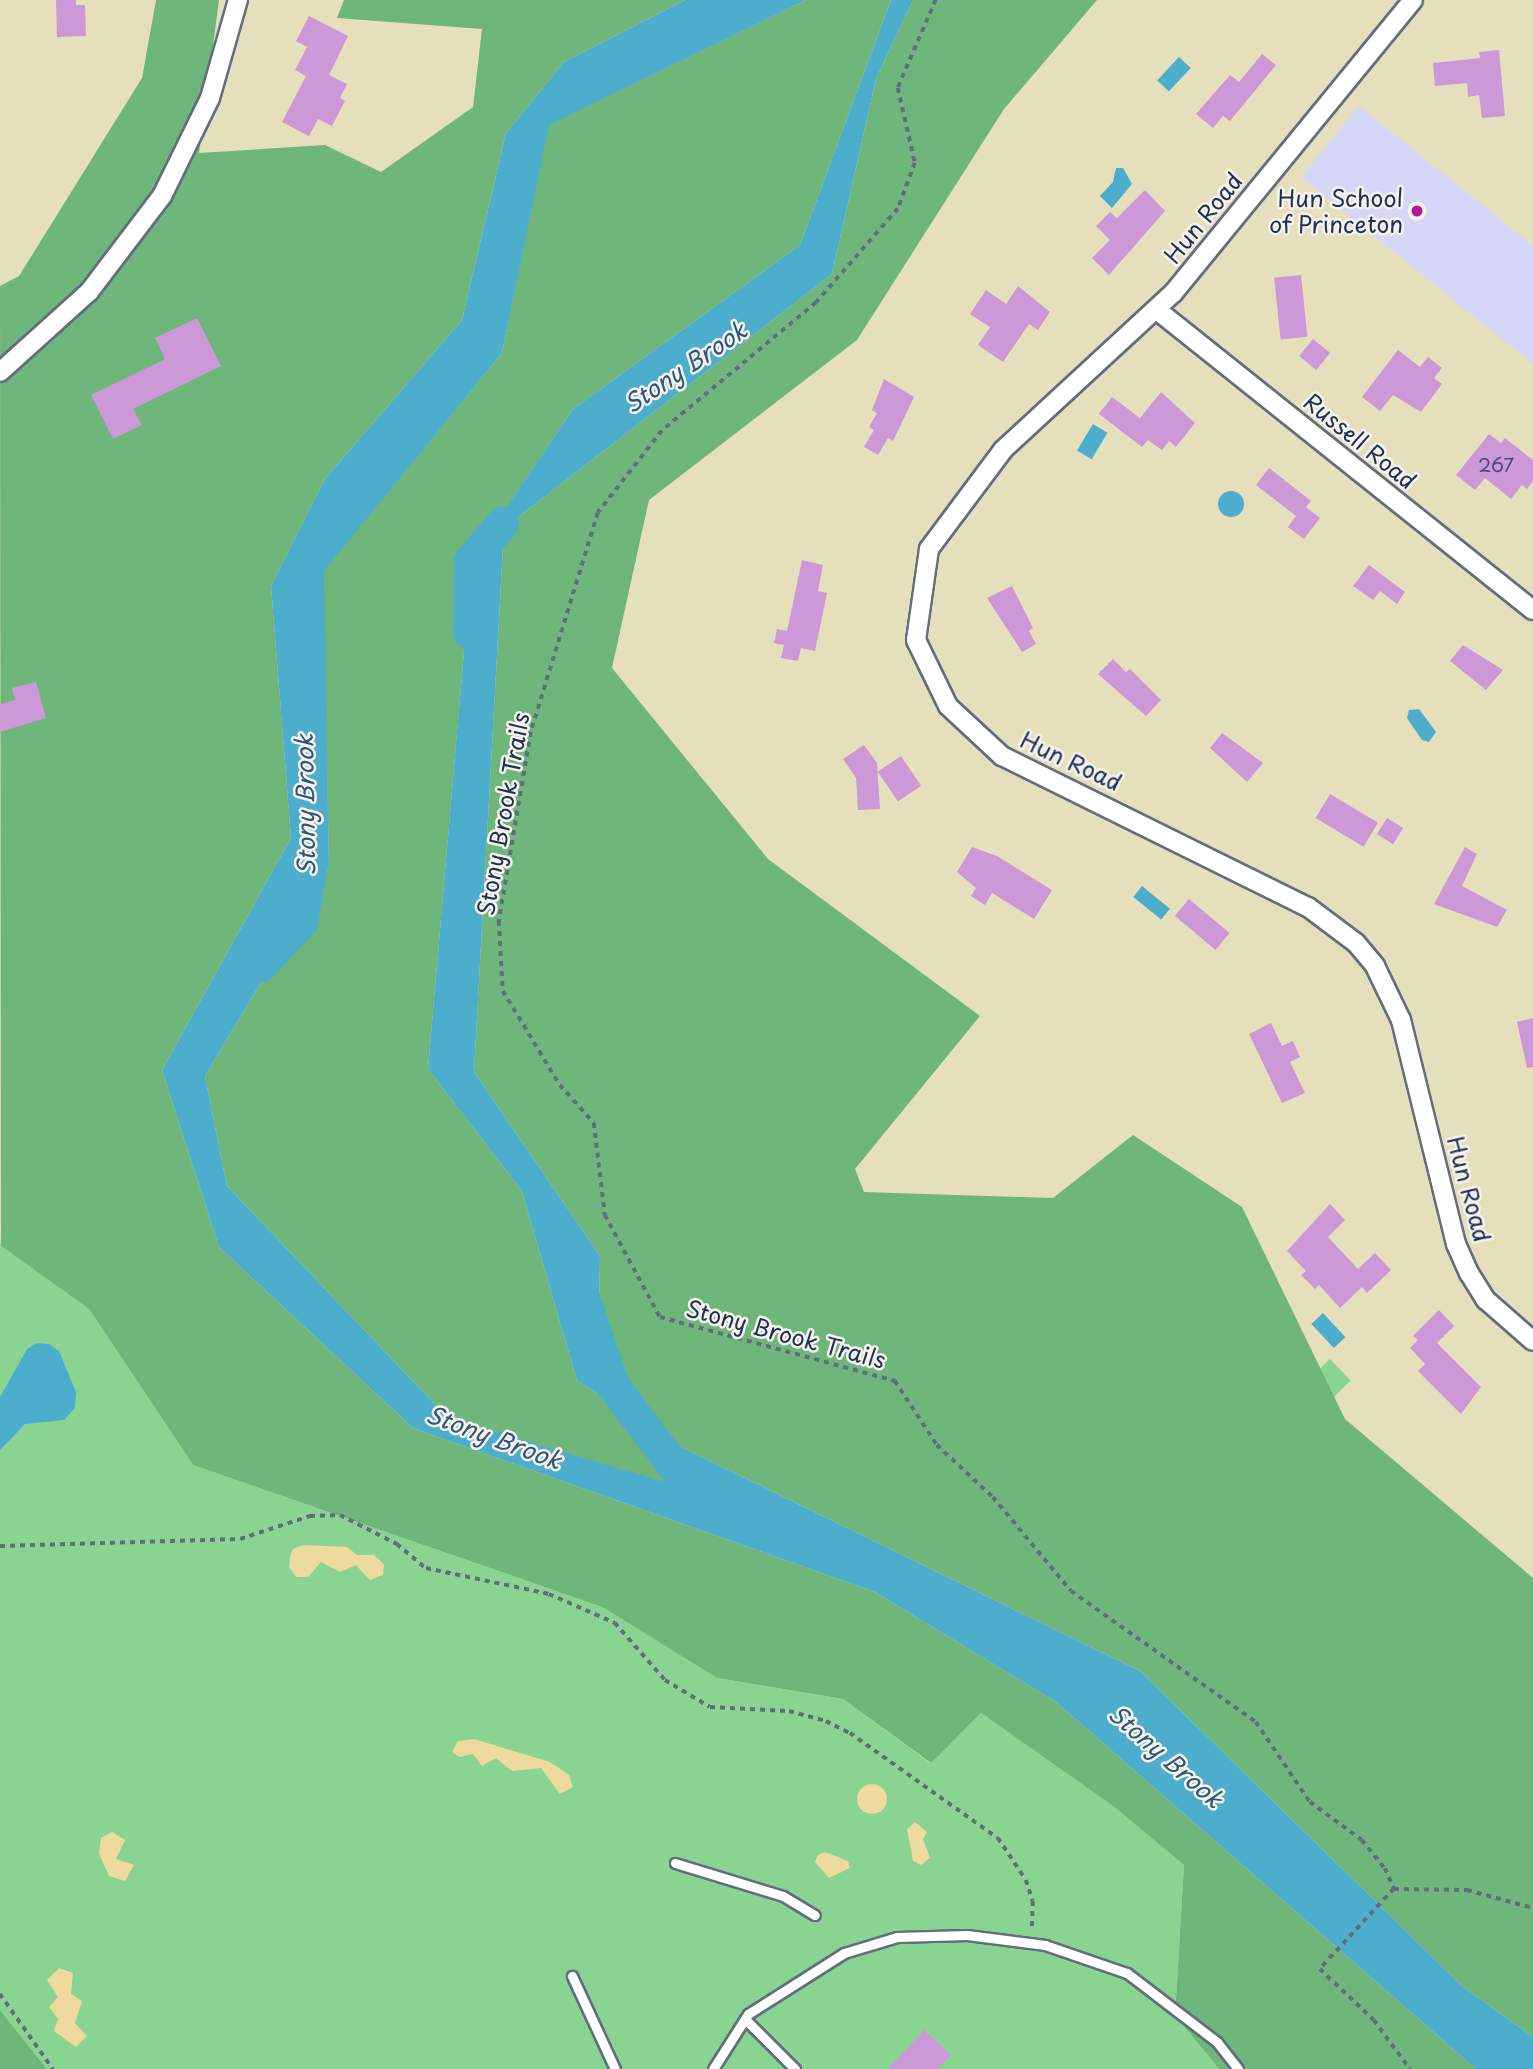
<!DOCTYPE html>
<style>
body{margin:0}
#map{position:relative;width:1533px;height:2069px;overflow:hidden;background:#e6dfbb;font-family:"Playpen Sans",sans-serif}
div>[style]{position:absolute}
.built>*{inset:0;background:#d6d7f8}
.green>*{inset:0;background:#8ad491;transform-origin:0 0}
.forest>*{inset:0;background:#6fb67b}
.sand>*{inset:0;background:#eeda9e}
.round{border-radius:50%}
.water>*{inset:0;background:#4dadcc;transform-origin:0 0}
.river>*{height:33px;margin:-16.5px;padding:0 16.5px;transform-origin:16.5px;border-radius:16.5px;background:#4dadcc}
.building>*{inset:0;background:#cd98d8;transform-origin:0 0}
.path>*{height:3.5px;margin-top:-1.75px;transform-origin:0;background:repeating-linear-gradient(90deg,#626d7f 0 5px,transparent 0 10px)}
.roads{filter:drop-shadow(2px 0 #626d7f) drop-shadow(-2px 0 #626d7f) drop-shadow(0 2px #626d7f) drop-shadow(0 -2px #626d7f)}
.lane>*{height:9px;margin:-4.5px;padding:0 4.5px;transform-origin:4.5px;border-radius:4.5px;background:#fff}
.street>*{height:18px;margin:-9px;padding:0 9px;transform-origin:9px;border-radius:9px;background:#fff}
.dots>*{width:19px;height:19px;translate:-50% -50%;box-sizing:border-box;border:4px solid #f7f3e8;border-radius:50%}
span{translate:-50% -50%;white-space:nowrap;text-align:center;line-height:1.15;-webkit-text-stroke:5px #f7f3e8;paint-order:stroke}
.number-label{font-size:19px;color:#48497c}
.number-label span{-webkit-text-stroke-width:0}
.poi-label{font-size:23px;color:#1b2f5e}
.right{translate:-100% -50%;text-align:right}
.street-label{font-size:23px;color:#1b2f5e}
.water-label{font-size:24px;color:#2a557f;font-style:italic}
</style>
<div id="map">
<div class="built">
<div style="clip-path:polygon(1359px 106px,1533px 246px,1533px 364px,1301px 177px)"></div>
</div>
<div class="green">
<div style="clip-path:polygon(0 1239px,1px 1246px,89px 1309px,193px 1465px,602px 1607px,717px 1678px,843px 1699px,930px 1763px,981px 1713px,1113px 1806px,1184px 1865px,1175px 2015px,1219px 2069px,47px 2069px,0 2010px)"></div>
<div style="left:1330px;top:1359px;width:30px;height:25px;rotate:46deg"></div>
</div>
<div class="forest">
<div style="clip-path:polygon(156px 0,219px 0,199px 153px,325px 145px,381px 172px,473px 107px,482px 29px,337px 18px,344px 0,685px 0,564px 62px,506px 133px,462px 320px,325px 479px,271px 586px,291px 838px,162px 1070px,219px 1247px,413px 1428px,875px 1592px,1056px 1702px,1476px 2069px,1219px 2069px,1175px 2015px,1184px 1865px,1113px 1806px,981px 1713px,931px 1763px,843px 1699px,717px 1678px,602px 1607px,193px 1465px,89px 1309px,1px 1246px,0 286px,19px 276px,142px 78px)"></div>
<div style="clip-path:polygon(806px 0,891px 0,800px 245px,573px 409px,472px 559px,428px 1069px,522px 1191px,577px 1381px,628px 1412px,699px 1493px,447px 1417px,227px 1186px,205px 1076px,329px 868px,323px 571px,502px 353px,548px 125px)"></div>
<div style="clip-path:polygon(913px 0,1097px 0,1004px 109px,857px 340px,649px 500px,612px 668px,768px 859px,980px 1016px,855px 1169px,864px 1192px,1053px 1198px,1133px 1135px,1242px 1207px,1345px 1419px,1533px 1578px,1533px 2037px,1462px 1986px,1140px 1671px,665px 1439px,598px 1369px,600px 1256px,474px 1072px,504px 528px,832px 274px,876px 79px)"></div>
<div style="clip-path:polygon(0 2010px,47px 2069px,0 2069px)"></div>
</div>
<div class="sand">
<div style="clip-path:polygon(304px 1545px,347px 1547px,357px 1555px,374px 1555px,384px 1564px,383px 1575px,370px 1580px,356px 1565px,340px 1572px,321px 1562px,308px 1577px,296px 1577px,289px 1567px,290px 1557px,293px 1549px)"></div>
<div style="clip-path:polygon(474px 1739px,550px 1762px,569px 1775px,573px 1787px,560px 1794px,541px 1768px,512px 1771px,496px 1758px,482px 1766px,473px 1754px,460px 1757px,452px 1752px,458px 1741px)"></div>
<div class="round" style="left:857px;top:1784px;width:30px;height:30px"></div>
<div style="clip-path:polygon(915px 1822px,927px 1832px,923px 1839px,930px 1858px,921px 1865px,913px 1861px,907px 1829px)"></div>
<div style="clip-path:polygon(112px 1832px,125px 1840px,116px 1859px,134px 1865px,125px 1881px,109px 1876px,99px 1854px,101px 1838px)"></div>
<div style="clip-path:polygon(825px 1852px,848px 1861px,850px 1868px,829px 1878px,815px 1862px,818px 1855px)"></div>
<div style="clip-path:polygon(59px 1968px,73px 1973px,71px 1994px,82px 2001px,75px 2023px,87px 2036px,76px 2047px,54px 2031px,58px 2019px,49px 2007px,58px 1997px,47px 1980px)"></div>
</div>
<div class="water">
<div style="clip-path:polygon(685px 0,806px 0,549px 125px,502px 353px,324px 571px,329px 868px,205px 1076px,227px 1186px,447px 1417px,698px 1492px,628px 1412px,577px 1381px,522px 1191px,428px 1069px,472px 558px,573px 409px,800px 245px,891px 0,913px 0,876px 79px,832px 274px,504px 528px,474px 1072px,600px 1256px,598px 1369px,665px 1439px,1140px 1671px,1462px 1986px,1533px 2037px,1533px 2069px,1476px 2069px,1056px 1702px,875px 1592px,413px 1428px,219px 1247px,162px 1070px,291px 838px,271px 586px,325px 479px,462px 320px,506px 133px,564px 62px)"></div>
<div style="left:1179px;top:57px;width:16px;height:32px;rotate:43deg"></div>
<div style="clip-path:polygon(1116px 168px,1123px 168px,1132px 184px,1112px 208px,1100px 196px,1113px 182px)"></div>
<div style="left:1093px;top:424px;width:17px;height:31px;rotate:31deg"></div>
<div class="round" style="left:1218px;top:491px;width:26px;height:26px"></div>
<div style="clip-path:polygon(1419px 709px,1436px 732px,1429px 742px,1422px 740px,1407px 718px,1409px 710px)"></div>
<div style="left:1142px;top:886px;width:36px;height:14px;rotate:39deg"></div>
<div style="left:1323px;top:1313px;width:33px;height:16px;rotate:47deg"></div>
<div style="clip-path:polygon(37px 1343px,49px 1344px,59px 1351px,76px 1392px,75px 1408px,64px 1420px,25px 1424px,0 1450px,0 1397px,27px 1349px)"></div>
</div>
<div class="river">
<div style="left:469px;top:632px;width:71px;rotate:-89.2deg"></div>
<div style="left:470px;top:561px;width:50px;rotate:-49.9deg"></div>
<div style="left:259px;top:966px;width:61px;rotate:-46.3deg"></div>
<div style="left:301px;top:922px;width:54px;rotate:-80.4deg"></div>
<div style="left:584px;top:1300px;width:91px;rotate:71.4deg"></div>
<div style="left:613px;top:1386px;width:161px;rotate:52.8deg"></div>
</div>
<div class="building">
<div style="clip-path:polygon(56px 0,76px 0,76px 5px,85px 5px,86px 36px,57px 37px)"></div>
<div style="clip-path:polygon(309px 16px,348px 36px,329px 75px,347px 84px,340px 98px,345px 101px,332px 126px,318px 119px,309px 136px,282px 122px,306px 76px,295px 70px,307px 47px,296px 41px)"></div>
<div style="clip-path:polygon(1499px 50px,1505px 116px,1482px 118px,1479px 95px,1468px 97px,1467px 83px,1435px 86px,1433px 63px,1480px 58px,1479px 52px)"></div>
<div style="clip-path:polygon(1262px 54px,1276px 65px,1230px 121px,1223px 116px,1213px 128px,1196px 114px,1230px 75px,1239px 82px)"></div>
<div style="clip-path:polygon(1145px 190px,1165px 211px,1109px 275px,1092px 258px,1110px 240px,1096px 226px,1110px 212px,1117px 218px)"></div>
<div style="left:1301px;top:275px;width:62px;height:27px;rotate:84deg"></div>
<div style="clip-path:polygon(1018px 286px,1050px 312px,1038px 330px,1029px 324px,1003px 362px,978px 345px,990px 327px,970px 314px,986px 290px,1006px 304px)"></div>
<div style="clip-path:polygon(197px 318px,221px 366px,133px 409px,142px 425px,113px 439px,91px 395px,165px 359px,155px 338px)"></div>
<div style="left:1313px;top:339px;width:22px;height:22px;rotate:39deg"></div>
<div style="clip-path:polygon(1398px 350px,1420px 367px,1428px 357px,1442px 368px,1434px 378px,1442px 384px,1421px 412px,1393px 395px,1380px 411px,1362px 397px)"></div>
<div style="clip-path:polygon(884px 379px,914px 397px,893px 441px,888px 438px,878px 455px,864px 447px,874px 430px,869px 427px,877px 413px,872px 410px)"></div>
<div style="clip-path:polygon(1161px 392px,1195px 423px,1176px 447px,1169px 441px,1162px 450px,1148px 440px,1142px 447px,1099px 414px,1112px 397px,1140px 418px)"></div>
<div style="clip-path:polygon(1489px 434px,1501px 443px,1505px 438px,1533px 460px,1533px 481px,1527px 489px,1522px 485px,1511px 499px,1485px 478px,1475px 490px,1456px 475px)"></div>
<div style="clip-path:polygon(1269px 468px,1311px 501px,1306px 507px,1320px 518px,1304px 539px,1288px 527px,1296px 516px,1256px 485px)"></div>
<div style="clip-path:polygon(802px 560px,823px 565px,818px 591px,827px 593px,815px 651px,801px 648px,798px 661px,781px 658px,784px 645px,774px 643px,777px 629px,787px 631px)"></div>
<div style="clip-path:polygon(1369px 565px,1405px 592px,1397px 604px,1380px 591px,1373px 600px,1353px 586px)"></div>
<div style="clip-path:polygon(1012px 586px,1033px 628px,1029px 631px,1036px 644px,1022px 652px,987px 598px)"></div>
<div style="clip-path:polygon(1463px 645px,1503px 670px,1486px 690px,1450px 661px)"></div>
<div style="clip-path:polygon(1113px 659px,1126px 672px,1130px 669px,1161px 700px,1146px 716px,1098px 674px)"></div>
<div style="clip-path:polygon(36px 682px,46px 718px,0 732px,0 704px,15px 700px,12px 688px)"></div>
<div style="clip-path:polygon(1222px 733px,1263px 763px,1247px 782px,1210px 748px)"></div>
<div style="clip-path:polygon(864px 745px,877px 763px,880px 809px,858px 810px,856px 778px,843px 759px)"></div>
<div style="left:901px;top:756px;width:36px;height:28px;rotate:56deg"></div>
<div style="left:1330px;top:794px;width:56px;height:28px;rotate:31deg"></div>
<div style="left:1387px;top:818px;width:19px;height:19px;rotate:32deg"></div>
<div style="clip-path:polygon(972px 847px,997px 856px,1052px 890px,1034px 919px,992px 893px,985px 905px,971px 896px,976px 888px,957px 872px)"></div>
<div style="clip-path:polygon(1465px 847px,1477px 854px,1462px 886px,1507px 910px,1497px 927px,1434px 904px)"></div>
<div style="left:1189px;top:899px;width:53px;height:22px;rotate:40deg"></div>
<div style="clip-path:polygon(1533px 1018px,1533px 1067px,1527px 1068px,1517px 1022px)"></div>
<div style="clip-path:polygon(1271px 1023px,1282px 1046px,1293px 1041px,1300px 1057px,1290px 1062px,1305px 1093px,1282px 1103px,1249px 1034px)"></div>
<div style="clip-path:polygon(1330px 1204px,1345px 1220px,1328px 1237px,1358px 1269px,1375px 1253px,1391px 1270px,1367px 1293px,1362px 1287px,1340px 1308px,1319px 1285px,1315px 1289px,1301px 1275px,1306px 1271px,1287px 1251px)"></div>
<div style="clip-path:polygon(1439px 1310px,1454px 1326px,1437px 1343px,1481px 1387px,1461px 1414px,1418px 1371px,1425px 1364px,1410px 1348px,1418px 1340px,1413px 1336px)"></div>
<div style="clip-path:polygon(924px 2030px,951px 2055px,937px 2069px,888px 2069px)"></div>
</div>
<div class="path">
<div style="left:936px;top:0;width:96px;rotate:113.4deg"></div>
<div style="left:898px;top:88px;width:77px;rotate:77.2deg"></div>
<div style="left:915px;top:163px;width:49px;rotate:110.3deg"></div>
<div style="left:898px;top:209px;width:125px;rotate:131.1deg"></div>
<div style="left:816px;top:303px;width:200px;rotate:140.3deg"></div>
<div style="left:662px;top:431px;width:104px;rotate:128deg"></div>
<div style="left:598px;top:513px;width:229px;rotate:107deg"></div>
<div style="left:531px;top:732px;width:192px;rotate:99.6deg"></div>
<div style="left:499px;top:921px;width:70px;rotate:86.7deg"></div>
<div style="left:503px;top:991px;width:110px;rotate:58.8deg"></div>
<div style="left:560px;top:1085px;width:51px;rotate:48.2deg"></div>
<div style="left:594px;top:1123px;width:93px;rotate:83.2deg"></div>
<div style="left:605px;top:1215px;width:116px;rotate:61.7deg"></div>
<div style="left:660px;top:1317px;width:244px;rotate:15.2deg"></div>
<div style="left:895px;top:1381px;width:77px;rotate:56.7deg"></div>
<div style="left:937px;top:1445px;width:76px;rotate:42.9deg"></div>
<div style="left:993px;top:1497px;width:122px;rotate:50.3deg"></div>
<div style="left:1071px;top:1591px;width:227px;rotate:35.3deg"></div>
<div style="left:1256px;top:1722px;width:97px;rotate:56deg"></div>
<div style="left:1310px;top:1802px;width:64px;rotate:36.2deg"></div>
<div style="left:1362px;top:1840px;width:36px;rotate:51deg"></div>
<div style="left:1385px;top:1868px;width:23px;rotate:67deg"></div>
<div style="left:0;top:1546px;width:240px;rotate:-1.7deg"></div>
<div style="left:240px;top:1539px;width:74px;rotate:-18.2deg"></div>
<div style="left:310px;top:1516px;width:30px;rotate:-2deg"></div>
<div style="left:340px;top:1515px;width:64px;rotate:27deg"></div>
<div style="left:397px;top:1544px;width:38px;rotate:40deg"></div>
<div style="left:426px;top:1568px;width:126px;rotate:11.9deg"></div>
<div style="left:549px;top:1594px;width:72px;rotate:23.7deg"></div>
<div style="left:615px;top:1623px;width:76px;rotate:48.7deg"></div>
<div style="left:665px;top:1680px;width:52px;rotate:31deg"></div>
<div style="left:710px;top:1707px;width:79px;rotate:2.9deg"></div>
<div style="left:789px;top:1711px;width:38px;rotate:15deg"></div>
<div style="left:826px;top:1721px;width:27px;rotate:27deg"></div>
<div style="left:850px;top:1733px;width:181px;rotate:35.4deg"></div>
<div style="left:998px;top:1838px;width:50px;rotate:56.3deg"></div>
<div style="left:1026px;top:1880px;width:22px;rotate:72deg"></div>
<div style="left:1033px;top:1901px;width:29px;rotate:92deg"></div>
<div style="left:1394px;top:1889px;width:109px;rotate:132.8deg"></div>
<div style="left:1320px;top:1969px;width:74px;rotate:43.4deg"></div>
<div style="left:1374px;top:2020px;width:61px;rotate:53.7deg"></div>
<div style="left:1394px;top:1889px;width:73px;rotate:0.8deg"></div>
<div style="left:1467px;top:1890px;width:68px;rotate:15.3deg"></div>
<div style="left:0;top:1994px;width:92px;rotate:54.8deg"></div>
</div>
<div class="roads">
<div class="lane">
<div style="left:675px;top:1863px;width:113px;rotate:17deg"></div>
<div style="left:783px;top:1896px;width:37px;rotate:31deg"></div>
<div style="left:572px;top:1976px;width:102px;rotate:65.2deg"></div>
<div style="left:745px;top:2019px;width:71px;rotate:45deg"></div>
<div style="left:713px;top:2069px;width:65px;rotate:-57.5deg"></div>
<div style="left:748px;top:2014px;width:114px;rotate:-32.4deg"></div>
<div style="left:844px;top:1953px;width:55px;rotate:-16.8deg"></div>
<div style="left:897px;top:1937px;width:70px;rotate:-1.6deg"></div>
<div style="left:967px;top:1935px;width:79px;rotate:7.3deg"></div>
<div style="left:1045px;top:1945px;width:87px;rotate:18.9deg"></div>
<div style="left:1127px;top:1973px;width:113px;rotate:37.5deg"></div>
<div style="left:1217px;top:2042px;width:34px;rotate:52deg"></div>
</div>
<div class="street">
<div style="left:1413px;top:0;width:379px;rotate:129.3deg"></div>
<div style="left:1173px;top:293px;width:231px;rotate:137.3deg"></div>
<div style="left:1003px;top:450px;width:124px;rotate:126.8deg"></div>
<div style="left:929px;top:549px;width:92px;rotate:98.1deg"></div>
<div style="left:916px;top:640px;width:73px;rotate:64.1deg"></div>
<div style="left:948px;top:706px;width:74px;rotate:42.8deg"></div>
<div style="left:1002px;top:756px;width:341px;rotate:26.3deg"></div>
<div style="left:1308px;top:907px;width:60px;rotate:36.9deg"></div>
<div style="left:1356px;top:943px;width:30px;rotate:50deg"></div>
<div style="left:1375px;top:966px;width:60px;rotate:64.3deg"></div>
<div style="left:1401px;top:1020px;width:231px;rotate:76.2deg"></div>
<div style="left:1456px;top:1244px;width:32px;rotate:66deg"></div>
<div style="left:1469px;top:1273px;width:32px;rotate:58deg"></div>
<div style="left:1486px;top:1300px;width:62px;rotate:41.1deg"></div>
<div style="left:1157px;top:310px;width:481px;rotate:38.6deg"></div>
<div style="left:0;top:372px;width:120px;rotate:-42deg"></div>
<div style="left:89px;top:292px;width:121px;rotate:-52.8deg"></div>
<div style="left:162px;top:196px;width:109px;rotate:-63.9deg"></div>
<div style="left:210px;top:98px;width:102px;rotate:-74.1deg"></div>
</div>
</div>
<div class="dots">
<div style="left:1417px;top:211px;background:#b5179e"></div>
</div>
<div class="number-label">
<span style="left:1496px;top:465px">267</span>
</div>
<div class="poi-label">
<span class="right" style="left:1403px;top:211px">Hun School<br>of Princeton</span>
</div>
<div class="street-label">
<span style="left:1203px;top:218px;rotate:-51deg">Hun Road</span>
<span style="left:1360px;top:441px;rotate:39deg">Russell Road</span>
<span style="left:1071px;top:761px;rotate:25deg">Hun Road</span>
<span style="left:503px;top:814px;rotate:-80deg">Stony Brook Trails</span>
<span style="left:1469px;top:1189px;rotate:75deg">Hun Road</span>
<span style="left:786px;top:1334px;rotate:15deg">Stony Brook Trails</span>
</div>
<div class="water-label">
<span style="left:685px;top:367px;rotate:-34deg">Stony Brook</span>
<span style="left:305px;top:805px;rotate:-91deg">Stony Brook</span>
<span style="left:494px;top:1437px;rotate:20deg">Stony Brook</span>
<span style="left:1166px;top:1756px;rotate:41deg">Stony Brook</span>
</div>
</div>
